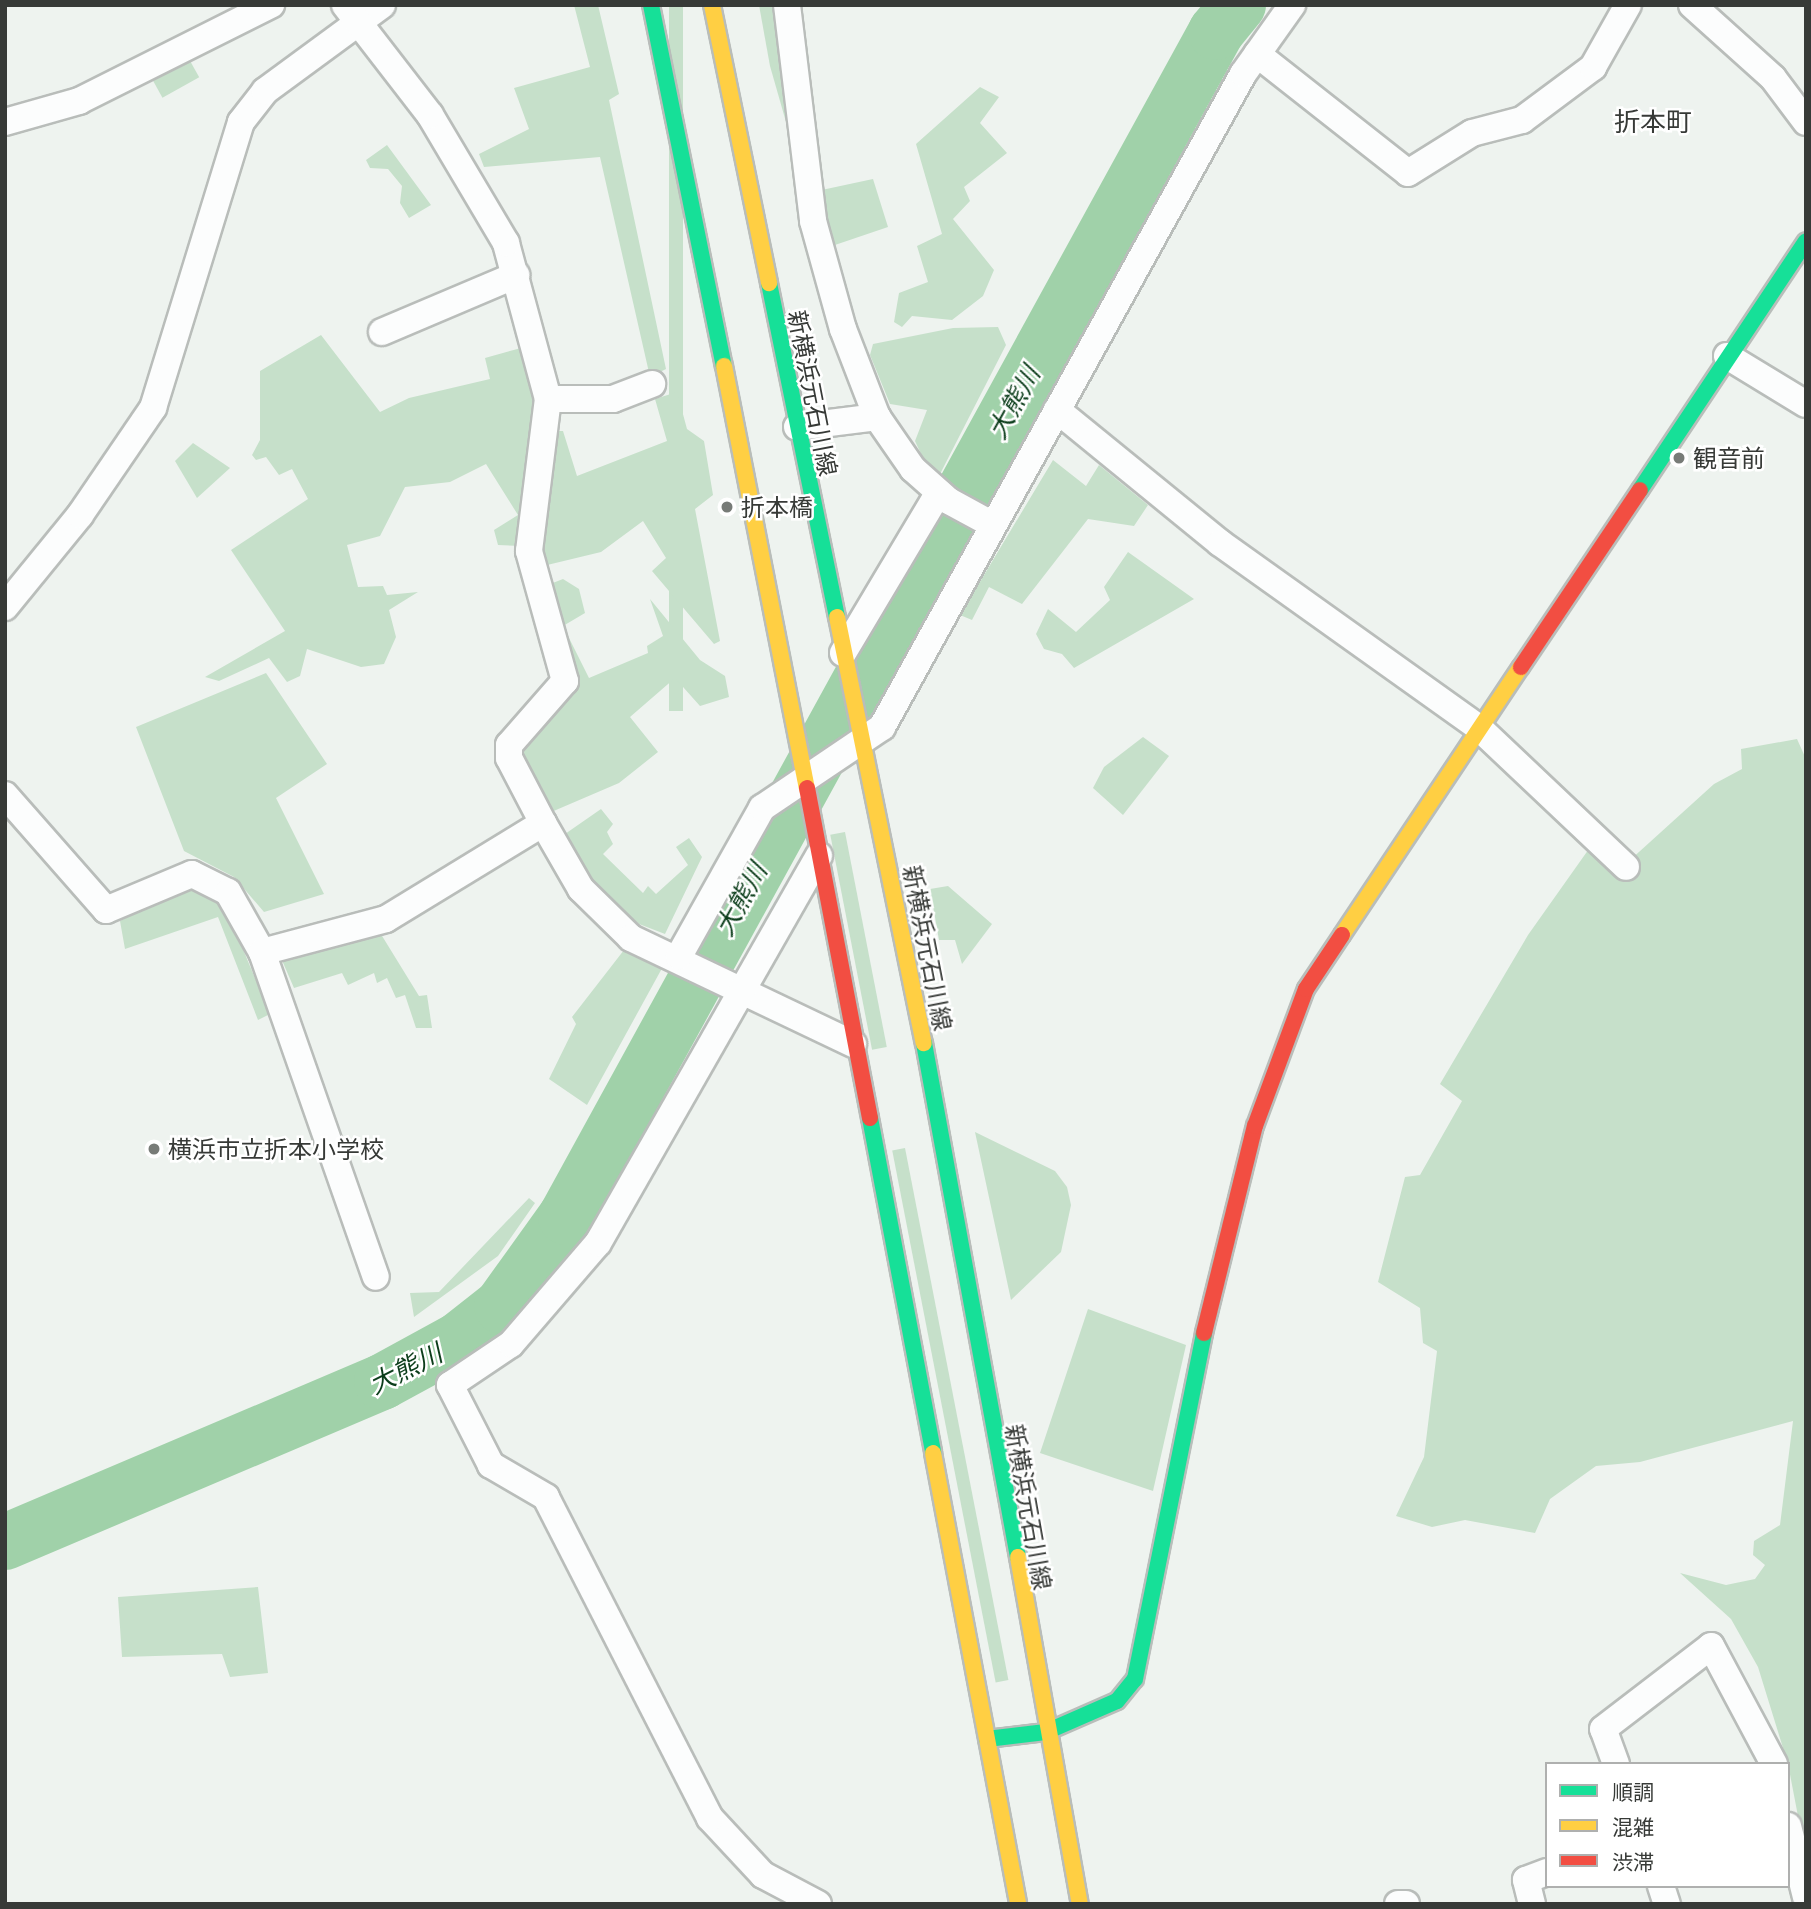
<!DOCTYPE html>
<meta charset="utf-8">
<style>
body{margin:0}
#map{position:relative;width:1811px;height:1909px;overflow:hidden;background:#eef3ef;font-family:Commissioner,"Noto Sans JP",sans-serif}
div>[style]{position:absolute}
.green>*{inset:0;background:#c6e0ca;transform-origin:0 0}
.river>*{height:56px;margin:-28px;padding:0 28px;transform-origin:28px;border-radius:28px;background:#a0d1a9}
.roads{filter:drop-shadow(2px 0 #b9bdba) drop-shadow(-2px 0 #b9bdba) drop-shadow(0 2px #b9bdba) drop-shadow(0 -2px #b9bdba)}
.street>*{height:26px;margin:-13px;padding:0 13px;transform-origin:13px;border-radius:13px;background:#fcfdfd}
.fast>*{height:16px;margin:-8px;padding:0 8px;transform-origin:8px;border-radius:8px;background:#16e098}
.slow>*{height:16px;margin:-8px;padding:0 8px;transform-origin:8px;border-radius:8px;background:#ffcf43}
.jam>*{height:16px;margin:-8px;padding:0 8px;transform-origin:8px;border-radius:8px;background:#f24e42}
.dots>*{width:19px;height:19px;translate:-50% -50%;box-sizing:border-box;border:4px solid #fff;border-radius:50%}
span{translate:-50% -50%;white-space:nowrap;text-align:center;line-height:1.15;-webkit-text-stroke:5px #fff;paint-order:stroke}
.street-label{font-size:24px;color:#373a37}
.poi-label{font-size:24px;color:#373a37}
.left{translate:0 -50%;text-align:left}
.neighbourhood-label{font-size:26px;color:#373a37}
.water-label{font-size:26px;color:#0b3d1a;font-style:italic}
.frame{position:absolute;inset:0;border:7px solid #373a37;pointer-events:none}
.legend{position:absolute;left:1545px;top:1762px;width:245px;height:126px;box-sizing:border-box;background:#fff;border:2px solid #afb0af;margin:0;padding:9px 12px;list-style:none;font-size:21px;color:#373a37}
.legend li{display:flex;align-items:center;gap:14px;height:35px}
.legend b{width:35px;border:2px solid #afb0af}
</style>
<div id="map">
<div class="green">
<div style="clip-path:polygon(574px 5px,598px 5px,619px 94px,609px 100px,666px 369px,650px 377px,600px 157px,484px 167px,479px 154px,529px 129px,514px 88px,590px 67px)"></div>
<div style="left:669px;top:5px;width:14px;height:706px"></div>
<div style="clip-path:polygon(759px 5px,777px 5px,790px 136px,770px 66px)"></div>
<div style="left:189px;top:59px;width:21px;height:42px;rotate:61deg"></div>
<div style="clip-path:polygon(980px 87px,999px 97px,980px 123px,1007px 153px,964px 187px,970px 201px,953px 219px,994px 270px,983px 296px,952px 320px,912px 316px,902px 327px,894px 322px,899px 293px,928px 282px,917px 246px,942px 234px,916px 144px)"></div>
<div style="clip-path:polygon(387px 145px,431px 205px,409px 218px,400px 203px,402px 186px,388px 169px,370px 168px,366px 160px)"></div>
<div style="clip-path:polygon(873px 179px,888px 227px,832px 246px,817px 191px)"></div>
<div style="clip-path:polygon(998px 327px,1006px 345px,939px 476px,928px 469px,915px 441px,927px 410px,890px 404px,870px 355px,873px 344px,953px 328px)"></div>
<div style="clip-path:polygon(321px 335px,380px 412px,409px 398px,490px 379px,485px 358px,521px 348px,542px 398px,522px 546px,498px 545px,494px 530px,518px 515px,486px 464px,450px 482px,405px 487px,380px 536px,347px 545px,358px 587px,383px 586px,387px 595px,418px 592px,389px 610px,396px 637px,384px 664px,361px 667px,307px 649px,300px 676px,287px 682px,269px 658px,219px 681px,205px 677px,285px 631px,231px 550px,308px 499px,292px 469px,279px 475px,266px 457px,256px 460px,252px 455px,260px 440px,260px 371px)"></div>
<div style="clip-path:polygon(677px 392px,687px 429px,704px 441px,713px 495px,695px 509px,720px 641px,714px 644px,652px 571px,666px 558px,643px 521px,601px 552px,543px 566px,535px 548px,553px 431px,563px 431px,577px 476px,667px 441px,655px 399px)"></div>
<div style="clip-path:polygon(193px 443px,230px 468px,197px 498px,175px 461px)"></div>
<div style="clip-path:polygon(1053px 460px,1086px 486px,1099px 465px,1148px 505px,1134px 526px,1088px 519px,1022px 604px,989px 587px,972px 620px,960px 615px)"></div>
<div style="clip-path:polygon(1128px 552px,1194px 599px,1074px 668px,1062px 654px,1044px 649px,1036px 634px,1048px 609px,1076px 632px,1110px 600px,1104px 587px)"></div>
<div style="clip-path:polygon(563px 579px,579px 589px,585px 613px,563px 626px,589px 678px,648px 653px,647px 646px,663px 636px,650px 599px,700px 660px,725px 676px,729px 697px,700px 706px,675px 678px,630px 717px,658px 752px,619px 783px,549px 813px,517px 747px,575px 690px,545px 586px)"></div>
<div style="clip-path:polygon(266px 673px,327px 764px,276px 798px,324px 894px,264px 912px,234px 877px,184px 851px,136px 727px)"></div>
<div style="clip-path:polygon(1143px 737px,1169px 756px,1123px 815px,1093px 788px,1104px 767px)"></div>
<div style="clip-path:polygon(1797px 739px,1806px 759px,1806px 1858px,1788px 1764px,1758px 1667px,1731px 1619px,1680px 1573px,1726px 1585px,1755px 1579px,1765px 1565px,1753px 1555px,1754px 1541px,1780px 1525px,1793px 1421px,1640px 1462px,1596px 1466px,1550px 1499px,1535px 1533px,1465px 1520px,1432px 1527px,1396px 1516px,1424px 1457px,1437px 1351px,1423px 1343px,1420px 1308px,1378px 1282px,1405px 1177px,1420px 1175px,1462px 1101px,1440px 1084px,1528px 935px,1591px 846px,1618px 871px,1714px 784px,1742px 769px,1741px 749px)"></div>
<div style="clip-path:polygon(601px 809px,613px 824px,607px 832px,613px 844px,603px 854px,643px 893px,648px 886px,656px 894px,688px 865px,676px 847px,689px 838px,702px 857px,665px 934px,639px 924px,589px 881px,565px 834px)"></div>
<div style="left:845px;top:832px;width:219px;height:15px;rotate:79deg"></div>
<div style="clip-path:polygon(185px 886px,222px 899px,270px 1014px,258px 1020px,218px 917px,125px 949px,120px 921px)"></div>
<div style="clip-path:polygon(948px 886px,992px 924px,962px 964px,955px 940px,939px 940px,930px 889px)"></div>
<div style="clip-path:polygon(379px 931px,419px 996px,427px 995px,432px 1028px,416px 1028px,405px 995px,396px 998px,387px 978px,377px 983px,374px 973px,348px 985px,342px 973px,294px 988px,281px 958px)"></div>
<div style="clip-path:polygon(624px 950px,666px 961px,587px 1105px,549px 1079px,576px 1024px,572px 1017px)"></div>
<div style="clip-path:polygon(975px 1132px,1055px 1171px,1067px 1187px,1071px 1205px,1061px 1252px,1011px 1300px)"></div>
<div style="left:905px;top:1148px;width:542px;height:13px;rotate:79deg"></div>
<div style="clip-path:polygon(529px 1198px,535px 1203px,498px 1256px,414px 1317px,410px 1293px,439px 1292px)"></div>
<div style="clip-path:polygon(1088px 1309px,1186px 1345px,1153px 1491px,1040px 1453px)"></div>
<div style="clip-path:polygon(258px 1587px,268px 1673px,230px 1677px,222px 1654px,122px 1657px,118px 1597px)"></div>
</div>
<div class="river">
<div style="left:5px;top:1542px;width:410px;rotate:-23deg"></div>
<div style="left:382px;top:1382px;width:88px;rotate:-28.6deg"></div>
<div style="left:459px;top:1340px;width:55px;rotate:-38.3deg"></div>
<div style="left:502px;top:1306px;width:110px;rotate:-54.3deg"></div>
<div style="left:566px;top:1217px;width:1352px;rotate:-61.25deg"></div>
<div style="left:1216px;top:32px;width:35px;rotate:-51deg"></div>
</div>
<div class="roads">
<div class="street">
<div style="left:787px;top:5px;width:218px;rotate:83.1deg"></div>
<div style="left:813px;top:221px;width:112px;rotate:74.5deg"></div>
<div style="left:843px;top:329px;width:94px;rotate:68.9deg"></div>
<div style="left:877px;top:417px;width:63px;rotate:55.3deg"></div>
<div style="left:913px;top:469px;width:48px;rotate:41.6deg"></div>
<div style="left:949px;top:501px;width:50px;rotate:28.6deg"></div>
<div style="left:1692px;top:5px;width:109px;rotate:42deg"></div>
<div style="left:1773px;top:78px;width:55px;rotate:53.1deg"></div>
<div style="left:1257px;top:54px;width:192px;rotate:38.2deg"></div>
<div style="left:1408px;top:173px;width:75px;rotate:-32deg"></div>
<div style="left:1472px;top:133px;width:52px;rotate:-14.6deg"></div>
<div style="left:1522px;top:120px;width:89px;rotate:-36.7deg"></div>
<div style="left:1593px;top:67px;width:71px;rotate:-60.6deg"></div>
<div style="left:5px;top:122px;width:77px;rotate:-15.8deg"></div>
<div style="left:79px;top:101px;width:215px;rotate:-26.6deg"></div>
<div style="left:382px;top:332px;width:146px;rotate:-23deg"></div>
<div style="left:1727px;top:356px;width:92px;rotate:31.3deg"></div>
<div style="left:548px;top:399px;width:65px"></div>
<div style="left:613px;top:399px;width:42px;rotate:-21deg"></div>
<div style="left:1057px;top:410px;width:210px;rotate:39.2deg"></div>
<div style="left:1220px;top:543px;width:315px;rotate:35.5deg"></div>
<div style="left:1477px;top:726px;width:205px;rotate:43.4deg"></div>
<div style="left:797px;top:427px;width:81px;rotate:-7.1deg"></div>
<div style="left:5px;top:607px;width:119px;rotate:-50.8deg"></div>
<div style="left:80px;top:515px;width:130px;rotate:-55.7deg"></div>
<div style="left:153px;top:408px;width:299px;rotate:-72.9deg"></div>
<div style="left:241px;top:122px;width:39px;rotate:-52deg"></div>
<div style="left:265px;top:91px;width:145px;rotate:-36.3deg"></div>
<div style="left:843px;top:653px;width:187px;rotate:-59.2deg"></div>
<div style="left:5px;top:795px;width:153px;rotate:48.7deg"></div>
<div style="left:106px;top:910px;width:93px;rotate:-22.7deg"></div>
<div style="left:192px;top:874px;width:40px;rotate:26.6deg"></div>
<div style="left:228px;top:892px;width:69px;rotate:60.5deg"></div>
<div style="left:262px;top:952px;width:344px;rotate:70.7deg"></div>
<div style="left:543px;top:823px;width:76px;rotate:60.1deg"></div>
<div style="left:581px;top:889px;width:70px;rotate:44.4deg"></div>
<div style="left:631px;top:938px;width:246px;rotate:25.5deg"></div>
<div style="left:262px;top:952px;width:128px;rotate:-14.9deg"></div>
<div style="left:386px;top:919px;width:184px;rotate:-31.4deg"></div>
<div style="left:543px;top:823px;width:73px;rotate:-117.6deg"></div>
<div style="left:509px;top:758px;width:13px;rotate:-90deg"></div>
<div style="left:509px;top:745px;width:85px;rotate:-48.8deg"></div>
<div style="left:565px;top:681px;width:135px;rotate:-105.5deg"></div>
<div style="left:529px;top:551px;width:153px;rotate:-82.9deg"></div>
<div style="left:548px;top:399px;width:162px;rotate:-105.1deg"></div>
<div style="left:506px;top:243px;width:149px;rotate:-120.7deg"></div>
<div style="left:430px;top:115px;width:139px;rotate:-127.7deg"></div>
<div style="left:679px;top:956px;width:170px;rotate:-60.7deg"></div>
<div style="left:762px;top:808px;width:145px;rotate:-34deg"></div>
<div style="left:882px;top:727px;width:746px;rotate:-61.06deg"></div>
<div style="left:1243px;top:74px;width:85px;rotate:-54.6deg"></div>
<div style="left:1616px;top:1764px;width:37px;rotate:-110deg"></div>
<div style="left:1603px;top:1729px;width:136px;rotate:-37.5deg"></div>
<div style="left:1711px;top:1646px;width:134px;rotate:61.9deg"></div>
<div style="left:1788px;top:1826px;width:73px;rotate:75.8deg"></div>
<div style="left:1661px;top:1886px;width:19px;rotate:72deg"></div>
<div style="left:818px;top:1904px;width:62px;rotate:-152.2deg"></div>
<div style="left:763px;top:1875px;width:78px;rotate:-132.9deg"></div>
<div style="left:710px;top:1818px;width:360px;rotate:-117.1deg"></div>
<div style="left:546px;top:1497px;width:64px;rotate:-149.8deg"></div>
<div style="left:491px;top:1465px;width:90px;rotate:-117.1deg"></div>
<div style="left:450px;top:1385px;width:73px;rotate:-33.9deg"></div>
<div style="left:511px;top:1344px;width:133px;rotate:-49.3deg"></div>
<div style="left:598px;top:1243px;width:446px;rotate:-60.3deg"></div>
<div style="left:1398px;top:1904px;width:8px"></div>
<div style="left:1532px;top:1904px;width:25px;rotate:-104deg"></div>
<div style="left:1526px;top:1880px;width:22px;rotate:-21deg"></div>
</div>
<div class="fast">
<div style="left:651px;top:5px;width:368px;rotate:78.6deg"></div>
<div style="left:769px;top:283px;width:341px;rotate:78.5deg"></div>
<div style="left:1640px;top:490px;width:299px;rotate:-56.3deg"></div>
<div style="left:924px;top:1043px;width:523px;rotate:79.64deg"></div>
<div style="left:870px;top:1118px;width:341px;rotate:79.3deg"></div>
<div style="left:987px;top:1739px;width:59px;rotate:-6.8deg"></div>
<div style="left:1046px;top:1732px;width:77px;rotate:-23.6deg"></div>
<div style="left:1117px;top:1701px;width:28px;rotate:-51deg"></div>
<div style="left:1135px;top:1679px;width:353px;rotate:-78.7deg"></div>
</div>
<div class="slow">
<div style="left:712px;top:5px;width:284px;rotate:78.4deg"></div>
<div style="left:724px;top:366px;width:430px;rotate:78.9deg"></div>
<div style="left:837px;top:617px;width:435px;rotate:78.5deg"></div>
<div style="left:1342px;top:935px;width:322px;rotate:-56.3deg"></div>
<div style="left:933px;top:1453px;width:459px;rotate:79.3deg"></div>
<div style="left:1018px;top:1557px;width:352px;rotate:79.9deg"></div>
</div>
<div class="jam">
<div style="left:1521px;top:667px;width:213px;rotate:-56.1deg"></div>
<div style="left:807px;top:788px;width:336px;rotate:79.2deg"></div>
<div style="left:1204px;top:1333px;width:213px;rotate:-76.2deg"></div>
<div style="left:1255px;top:1126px;width:146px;rotate:-69.6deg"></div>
<div style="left:1306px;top:989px;width:65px;rotate:-56.3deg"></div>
</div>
</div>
<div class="dots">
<div style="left:1679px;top:458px;background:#777b77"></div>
<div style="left:727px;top:507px;background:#777b77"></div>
<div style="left:154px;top:1149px;background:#777b77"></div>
</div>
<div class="street-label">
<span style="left:813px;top:393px;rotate:79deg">新横浜元石川線</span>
<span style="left:928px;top:948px;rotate:79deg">新横浜元石川線</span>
<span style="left:1029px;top:1507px;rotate:80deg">新横浜元石川線</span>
</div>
<div class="poi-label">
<span class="left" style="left:1693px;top:458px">観音前</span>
<span class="left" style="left:741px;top:507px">折本橋</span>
<span class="left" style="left:168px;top:1149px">横浜市立折本小学校</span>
</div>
<div class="neighbourhood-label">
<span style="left:1653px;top:121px">折本町</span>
</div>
<div class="water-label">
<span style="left:1013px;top:402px;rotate:-61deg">大熊川</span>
<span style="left:740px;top:899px;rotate:-61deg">大熊川</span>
<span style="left:405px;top:1368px;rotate:-27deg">大熊川</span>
</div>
<div class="frame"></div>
<ul class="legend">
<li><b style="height:9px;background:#16e098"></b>順調</li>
<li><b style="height:9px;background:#ffcf43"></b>混雑</li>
<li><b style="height:9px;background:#f24e42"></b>渋滞</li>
</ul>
</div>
